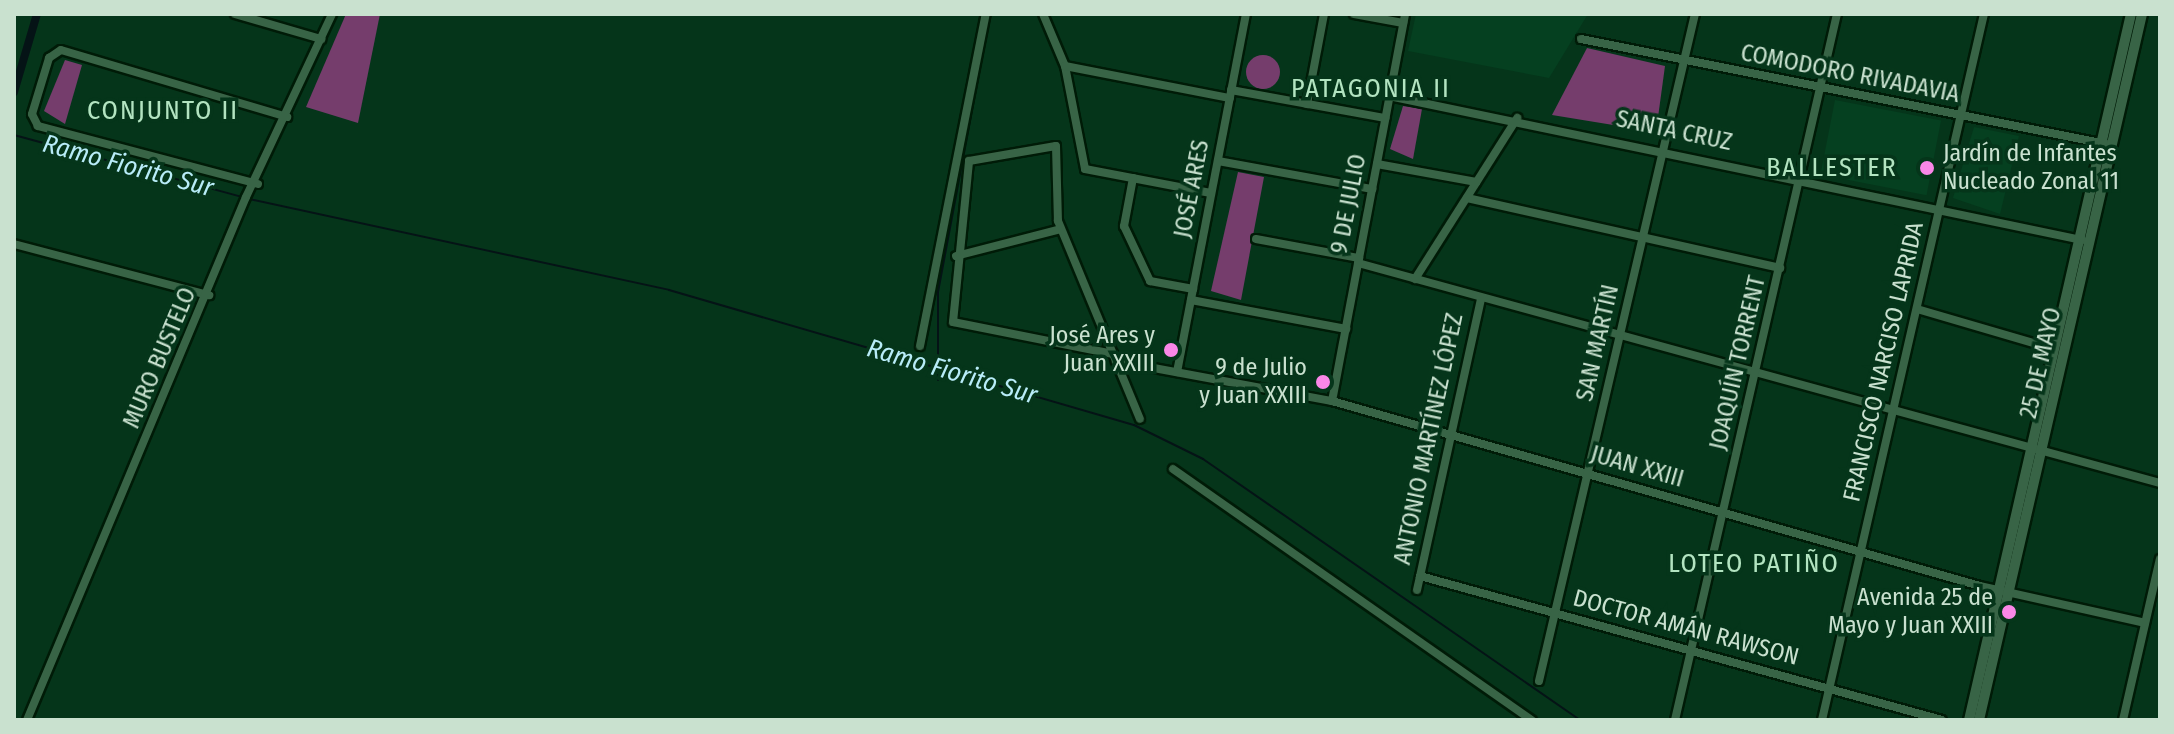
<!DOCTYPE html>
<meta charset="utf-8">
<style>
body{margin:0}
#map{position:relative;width:2174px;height:734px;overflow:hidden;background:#05351a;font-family:"Fira Sans Condensed",sans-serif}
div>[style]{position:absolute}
.built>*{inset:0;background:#054020;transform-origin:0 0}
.green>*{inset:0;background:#753d6c}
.round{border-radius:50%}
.stream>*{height:2px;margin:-1px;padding:0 1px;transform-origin:1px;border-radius:1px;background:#051316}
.canal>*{height:8px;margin:-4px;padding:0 4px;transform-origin:4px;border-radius:4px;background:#051316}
.roads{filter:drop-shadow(2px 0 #001b07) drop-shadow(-2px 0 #001b07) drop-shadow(0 2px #001b07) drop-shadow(0 -2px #001b07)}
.minor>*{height:8px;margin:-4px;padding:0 4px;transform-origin:4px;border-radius:4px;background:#386446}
.tertiary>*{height:10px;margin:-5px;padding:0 5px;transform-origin:5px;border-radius:5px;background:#386446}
.dots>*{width:22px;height:22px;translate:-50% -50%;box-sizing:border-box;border:4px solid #05351a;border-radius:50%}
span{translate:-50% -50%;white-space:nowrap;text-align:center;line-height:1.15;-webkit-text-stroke:7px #05351a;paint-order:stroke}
.street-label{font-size:24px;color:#c9e1cf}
.poi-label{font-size:24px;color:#c9e1cf}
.left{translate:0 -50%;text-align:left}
.right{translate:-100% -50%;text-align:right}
.neighbourhood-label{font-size:26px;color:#b3e4c1;letter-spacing:2px}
.water-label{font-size:26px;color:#b8ecf8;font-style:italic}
.frame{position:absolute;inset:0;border:16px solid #c9e1cf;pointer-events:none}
</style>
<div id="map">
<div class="built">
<div style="clip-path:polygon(1416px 14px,1588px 14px,1549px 78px,1408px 51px)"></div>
<div style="left:1835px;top:100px;width:108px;height:76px;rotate:11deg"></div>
<div style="clip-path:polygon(1974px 127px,2019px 136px,2000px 214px,1953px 198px)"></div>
</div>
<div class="green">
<div style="clip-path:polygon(346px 14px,380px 14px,358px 123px,306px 107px)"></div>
<div style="clip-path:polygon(1587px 48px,1665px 66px,1656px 132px,1552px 115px)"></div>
<div class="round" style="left:1246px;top:55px;width:34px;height:34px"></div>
<div style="clip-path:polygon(65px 60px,82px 65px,65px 124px,44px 111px)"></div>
<div style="clip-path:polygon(1403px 106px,1422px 109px,1413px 159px,1390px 149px)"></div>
<div style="clip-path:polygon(1238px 172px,1264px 177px,1241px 300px,1211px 291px)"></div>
</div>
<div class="stream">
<div style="left:14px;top:135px;width:236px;rotate:15.2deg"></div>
<div style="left:249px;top:199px;width:430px;rotate:12.2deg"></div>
<div style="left:669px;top:290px;width:484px;rotate:16.2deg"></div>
<div style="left:1134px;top:425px;width:77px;rotate:26.2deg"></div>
<div style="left:1203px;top:459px;width:459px;rotate:34.7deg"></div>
<div style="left:938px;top:362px;width:70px;rotate:-90deg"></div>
<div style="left:938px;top:292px;width:283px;rotate:-79.4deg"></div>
<div style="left:938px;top:375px;width:5px;rotate:90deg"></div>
</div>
<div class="canal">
<div style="left:14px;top:92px;width:81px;rotate:-73.6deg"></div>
</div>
<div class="roads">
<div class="minor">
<div style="left:235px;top:14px;width:90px;rotate:16.2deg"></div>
<div style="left:1043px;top:14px;width:56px;rotate:67.1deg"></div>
<div style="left:1065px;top:66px;width:105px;rotate:79deg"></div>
<div style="left:1085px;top:169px;width:128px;rotate:10.8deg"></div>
<div style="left:1354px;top:14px;width:50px;rotate:10.4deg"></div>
<div style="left:1581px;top:39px;width:535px;rotate:11.31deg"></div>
<div style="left:1065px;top:66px;width:168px;rotate:11deg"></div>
<div style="left:1231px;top:90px;width:157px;rotate:10.3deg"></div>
<div style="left:1389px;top:96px;width:708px;rotate:11.74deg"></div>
<div style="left:1307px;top:104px;width:92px;rotate:-79.3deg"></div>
<div style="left:1218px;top:161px;width:157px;rotate:10.3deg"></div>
<div style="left:1377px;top:164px;width:101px;rotate:10.3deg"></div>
<div style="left:1133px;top:178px;width:49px;rotate:100.6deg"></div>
<div style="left:1124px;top:226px;width:61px;rotate:64.7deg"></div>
<div style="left:1150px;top:281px;width:44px;rotate:10.5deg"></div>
<div style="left:258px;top:184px;width:228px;rotate:-165.2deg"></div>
<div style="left:38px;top:126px;width:13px;rotate:-117deg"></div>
<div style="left:32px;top:114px;width:59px;rotate:-73.1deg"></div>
<div style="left:49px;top:58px;width:14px;rotate:-34deg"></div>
<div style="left:61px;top:50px;width:236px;rotate:16.5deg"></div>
<div style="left:1467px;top:198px;width:321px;rotate:12.6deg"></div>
<div style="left:1256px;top:239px;width:105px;rotate:10.5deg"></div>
<div style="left:14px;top:244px;width:202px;rotate:14.7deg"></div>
<div style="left:956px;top:256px;width:108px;rotate:-14.4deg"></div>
<div style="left:1358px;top:263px;width:832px;rotate:15.34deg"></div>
<div style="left:1415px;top:279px;width:191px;rotate:-57.6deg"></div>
<div style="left:1191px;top:300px;width:158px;rotate:10.6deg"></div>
<div style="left:1917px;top:309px;width:143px;rotate:16.3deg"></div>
<div style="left:920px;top:346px;width:338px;rotate:-78.8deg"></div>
<div style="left:1113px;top:354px;width:163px;rotate:-168.7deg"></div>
<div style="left:953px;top:322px;width:162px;rotate:-84.3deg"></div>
<div style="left:969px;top:161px;width:88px;rotate:-9.8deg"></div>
<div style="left:1056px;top:146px;width:75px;rotate:88.5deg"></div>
<div style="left:1058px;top:221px;width:214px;rotate:67.5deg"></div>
<div style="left:1116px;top:361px;width:220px;rotate:10.5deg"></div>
<div style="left:1332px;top:401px;width:674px;rotate:15.93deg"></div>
<div style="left:1980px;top:586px;width:169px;rotate:12.6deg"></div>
<div style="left:1177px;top:372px;width:365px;rotate:-79.1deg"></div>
<div style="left:1332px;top:401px;width:394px;rotate:-79.3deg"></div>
<div style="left:1173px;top:469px;width:438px;rotate:35deg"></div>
<div style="left:1420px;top:576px;width:541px;rotate:15.42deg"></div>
<div style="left:1417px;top:590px;width:299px;rotate:-77.6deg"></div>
<div style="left:1539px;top:681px;width:685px;rotate:-76.84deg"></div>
<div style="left:27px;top:720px;width:567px;rotate:-67.28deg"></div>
<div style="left:246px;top:197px;width:202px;rotate:-64.8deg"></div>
<div style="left:1675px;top:720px;width:724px;rotate:-77.08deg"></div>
<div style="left:1822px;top:720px;width:724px;rotate:-77.08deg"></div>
<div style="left:2123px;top:720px;width:165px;rotate:-77.1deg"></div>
</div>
<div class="tertiary">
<div style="left:1969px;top:720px;width:724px;rotate:-77.08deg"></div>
<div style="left:1979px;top:720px;width:725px;rotate:-77deg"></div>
</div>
</div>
<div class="dots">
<div style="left:1927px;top:168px;background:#fa87e7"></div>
<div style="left:1171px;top:350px;background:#fa87e7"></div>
<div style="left:1323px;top:382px;background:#fa87e7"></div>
<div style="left:2009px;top:612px;background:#fa87e7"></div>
</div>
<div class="street-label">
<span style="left:1850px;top:74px;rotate:11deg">COMODORO RIVADAVIA</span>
<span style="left:1674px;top:131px;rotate:12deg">SANTA CRUZ</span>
<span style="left:1192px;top:189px;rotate:-79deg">JOSÉ ARES</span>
<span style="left:1349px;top:204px;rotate:-79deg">9 DE JULIO</span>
<span style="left:1598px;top:343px;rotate:-77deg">SAN MARTÍN</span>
<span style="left:160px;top:358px;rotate:-67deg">MURO BUSTELO</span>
<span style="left:1884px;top:362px;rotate:-77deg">FRANCISCO NARCISO LAPRIDA</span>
<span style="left:1738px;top:363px;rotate:-77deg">JOAQUÍN TORRENT</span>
<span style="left:2041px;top:363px;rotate:-77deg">25 DE MAYO</span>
<span style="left:1429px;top:439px;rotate:-78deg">ANTONIO MARTÍNEZ LÓPEZ</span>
<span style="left:1637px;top:467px;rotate:16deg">JUAN XXIII</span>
<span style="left:1686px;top:628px;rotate:15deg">DOCTOR AMÁN RAWSON</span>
</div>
<div class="poi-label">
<span class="left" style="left:1943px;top:168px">Jardín de Infantes<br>Nucleado Zonal 11</span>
<span class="right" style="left:1155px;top:350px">José Ares y<br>Juan XXIII</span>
<span class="right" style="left:1307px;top:382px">9 de Julio<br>y Juan XXIII</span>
<span class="right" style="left:1993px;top:612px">Avenida 25 de<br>Mayo y Juan XXIII</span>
</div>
<div class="neighbourhood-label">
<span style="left:1371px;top:89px">PATAGONIA II</span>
<span style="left:163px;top:111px">CONJUNTO II</span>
<span style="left:1832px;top:168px">BALLESTER</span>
<span style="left:1754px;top:564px">LOTEO PATIÑO</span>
</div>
<div class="water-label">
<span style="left:128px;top:166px;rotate:15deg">Ramo Fiorito Sur</span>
<span style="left:952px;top:372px;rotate:16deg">Ramo Fiorito Sur</span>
</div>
<div class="frame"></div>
</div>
